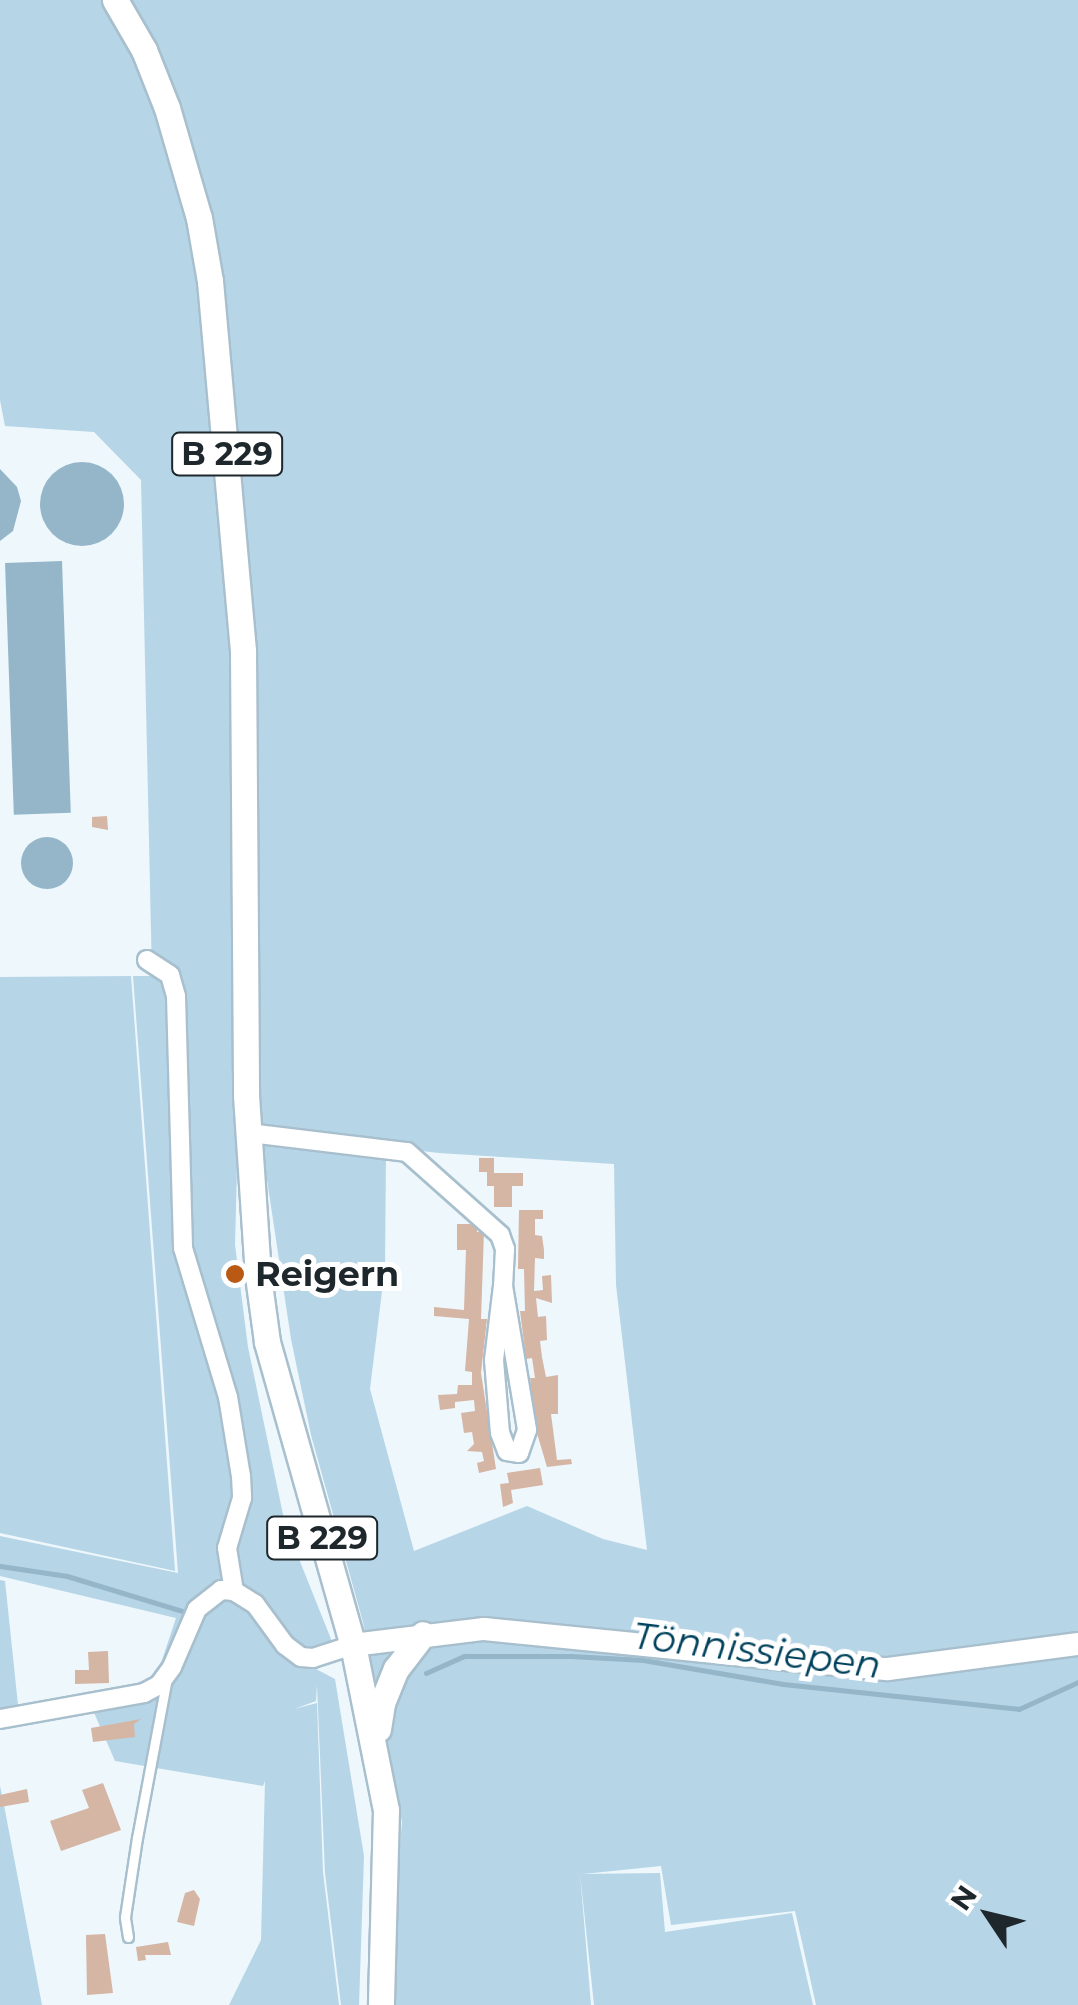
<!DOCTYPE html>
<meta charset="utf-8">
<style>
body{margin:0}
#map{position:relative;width:1078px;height:2005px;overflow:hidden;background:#edf7fc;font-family:Montserrat,sans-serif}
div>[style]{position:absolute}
.green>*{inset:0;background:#b6d5e7}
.water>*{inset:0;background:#95b6c8;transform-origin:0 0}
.round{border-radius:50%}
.stream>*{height:5px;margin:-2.5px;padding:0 2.5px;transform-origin:2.5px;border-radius:2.5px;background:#95b6c8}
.building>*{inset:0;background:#d5b5a4}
.roads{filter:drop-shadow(2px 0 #a8bfcd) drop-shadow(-2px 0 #a8bfcd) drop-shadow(0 2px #a8bfcd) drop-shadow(0 -2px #a8bfcd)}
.lane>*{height:9px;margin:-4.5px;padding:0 4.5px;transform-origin:4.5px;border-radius:4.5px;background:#fff}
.street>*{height:18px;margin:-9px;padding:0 9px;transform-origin:9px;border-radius:9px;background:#fff}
.secondary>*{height:22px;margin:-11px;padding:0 11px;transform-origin:11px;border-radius:11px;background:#fff}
.primary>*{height:25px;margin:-12.5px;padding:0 12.5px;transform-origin:12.5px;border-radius:12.5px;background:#fff}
.dots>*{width:28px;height:28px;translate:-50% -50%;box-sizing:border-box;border:5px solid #fff;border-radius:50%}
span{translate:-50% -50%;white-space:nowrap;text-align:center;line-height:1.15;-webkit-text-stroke:10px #fff;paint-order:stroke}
.shield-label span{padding:2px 8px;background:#fff;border:2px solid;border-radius:8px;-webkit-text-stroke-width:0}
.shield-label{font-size:32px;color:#1e272c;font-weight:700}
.poi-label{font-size:35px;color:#1e272c;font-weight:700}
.left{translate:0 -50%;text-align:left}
.water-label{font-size:38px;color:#00415c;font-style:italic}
.north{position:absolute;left:938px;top:1865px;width:100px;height:100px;-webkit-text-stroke:8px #fff;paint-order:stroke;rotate:305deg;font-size:28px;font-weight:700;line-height:40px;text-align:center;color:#1e272c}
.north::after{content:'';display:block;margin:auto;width:35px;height:45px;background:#1e272c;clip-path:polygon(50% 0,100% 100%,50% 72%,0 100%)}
</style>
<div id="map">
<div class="green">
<div style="clip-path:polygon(0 0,1078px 0,1078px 2005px,816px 2005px,795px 1911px,671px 1925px,661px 1866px,583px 1874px,660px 1873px,665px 1932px,792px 1913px,813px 2005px,594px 2005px,580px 1873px,591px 2005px,387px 2005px,402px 1822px,363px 1622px,311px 1435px,291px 1339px,261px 1140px,386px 1153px,385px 1267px,370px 1389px,414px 1551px,527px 1506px,603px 1539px,647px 1550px,616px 1285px,614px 1164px,439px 1153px,238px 1129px,235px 1245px,248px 1347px,285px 1524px,333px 1644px,316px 1669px,335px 1679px,364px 1856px,359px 2005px,341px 2005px,325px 1873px,317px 1685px,316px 1701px,294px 1709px,317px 1703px,323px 1872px,339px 2005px,229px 2005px,261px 1940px,265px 1781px,263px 1786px,115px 1761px,92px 1708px,151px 1693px,176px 1618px,0 1576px,0 1536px,178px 1573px,133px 976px,152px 976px,141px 480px,94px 432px,5px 426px,0 400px)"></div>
<div style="clip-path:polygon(131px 976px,175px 1571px,0 1533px,0 977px)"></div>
<div style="clip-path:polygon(0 1580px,5px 1581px,18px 1705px,0 1710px)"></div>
<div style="clip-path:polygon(0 1786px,3px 1800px,42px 2005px,0 2005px)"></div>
</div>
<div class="water">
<div class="round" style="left:40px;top:462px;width:84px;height:84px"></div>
<div style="clip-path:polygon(0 469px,17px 487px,21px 501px,13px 531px,0 541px)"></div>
<div style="left:62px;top:561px;width:252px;height:57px;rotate:88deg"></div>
<div class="round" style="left:21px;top:837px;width:52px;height:52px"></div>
</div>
<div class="stream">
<div style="left:0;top:1566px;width:68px;rotate:8.5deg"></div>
<div style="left:67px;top:1576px;width:120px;rotate:16.9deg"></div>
<div style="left:426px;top:1673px;width:42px;rotate:-24.1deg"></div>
<div style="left:464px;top:1656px;width:107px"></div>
<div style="left:571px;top:1656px;width:72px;rotate:3.2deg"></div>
<div style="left:643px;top:1660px;width:142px;rotate:9.7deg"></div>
<div style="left:783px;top:1684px;width:237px;rotate:6deg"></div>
<div style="left:1019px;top:1709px;width:65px;rotate:-24.6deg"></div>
</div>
<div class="building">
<div style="clip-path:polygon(107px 816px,108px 830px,92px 827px,92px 817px)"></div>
<div style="clip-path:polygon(479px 1158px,494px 1158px,494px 1173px,523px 1173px,523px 1186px,512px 1186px,512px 1207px,494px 1207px,494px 1186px,487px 1186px,487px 1172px,479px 1172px)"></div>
<div style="clip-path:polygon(519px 1210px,543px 1210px,543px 1219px,535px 1219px,535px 1235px,542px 1236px,544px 1250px,544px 1259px,535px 1258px,534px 1291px,543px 1290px,542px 1276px,551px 1275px,552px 1303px,536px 1298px,538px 1317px,546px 1316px,547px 1340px,540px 1341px,542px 1357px,546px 1377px,558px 1375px,558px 1414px,551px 1414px,557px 1460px,571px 1459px,572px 1464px,547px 1467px,536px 1430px,530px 1378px,535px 1378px,532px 1358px,526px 1359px,520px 1311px,525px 1311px,524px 1269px,518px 1269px)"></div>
<div style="clip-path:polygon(457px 1224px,477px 1224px,477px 1232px,484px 1232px,481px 1319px,487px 1319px,481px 1373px,496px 1469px,479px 1473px,477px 1463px,484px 1461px,482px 1452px,467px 1451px,474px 1444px,472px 1432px,464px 1433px,461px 1413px,475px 1411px,474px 1400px,455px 1402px,455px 1408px,440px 1410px,438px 1395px,457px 1394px,458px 1385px,472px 1385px,472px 1372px,465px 1371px,469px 1319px,434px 1316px,434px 1307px,464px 1310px,466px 1250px,457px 1250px)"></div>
<div style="clip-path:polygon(540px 1468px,543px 1485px,511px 1490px,513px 1503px,503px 1507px,500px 1484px,509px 1483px,507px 1473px)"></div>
<div style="clip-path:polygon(108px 1651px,109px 1683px,75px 1684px,75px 1670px,89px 1670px,88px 1652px)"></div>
<div style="clip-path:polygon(141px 1719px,134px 1724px,135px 1737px,93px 1742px,91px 1728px)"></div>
<div style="clip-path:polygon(103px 1783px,121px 1830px,61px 1851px,50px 1821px,89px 1808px,82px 1790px)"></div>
<div style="clip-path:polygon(27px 1789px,29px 1802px,0 1807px,0 1795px)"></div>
<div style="clip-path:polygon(194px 1890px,200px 1899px,194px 1926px,177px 1922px,185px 1893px)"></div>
<div style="clip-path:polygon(105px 1934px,113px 1993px,87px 1995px,86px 1935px)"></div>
<div style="clip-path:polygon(168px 1942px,171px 1955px,145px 1955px,146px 1960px,138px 1961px,136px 1947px)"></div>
</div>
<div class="roads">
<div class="lane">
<div style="left:128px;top:1937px;width:20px;rotate:-99deg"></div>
<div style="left:125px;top:1917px;width:80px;rotate:-81.4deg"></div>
<div style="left:137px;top:1838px;width:158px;rotate:-79.4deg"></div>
</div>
<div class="street">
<div style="left:147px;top:960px;width:27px;rotate:33deg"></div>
<div style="left:170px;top:975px;width:22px;rotate:74deg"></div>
<div style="left:176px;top:996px;width:252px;rotate:88.4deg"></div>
<div style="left:183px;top:1248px;width:156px;rotate:73.2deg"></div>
<div style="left:228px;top:1397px;width:80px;rotate:80.7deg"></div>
<div style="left:241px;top:1476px;width:22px;rotate:87deg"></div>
<div style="left:242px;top:1498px;width:52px;rotate:106.7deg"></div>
<div style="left:227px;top:1548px;width:44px;rotate:80.8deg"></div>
<div style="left:249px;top:1133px;width:159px;rotate:6.9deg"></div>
<div style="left:407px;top:1152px;width:125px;rotate:41.7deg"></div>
<div style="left:500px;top:1235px;width:15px;rotate:70deg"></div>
<div style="left:505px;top:1249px;width:37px;rotate:93deg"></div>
<div style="left:503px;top:1286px;width:146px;rotate:80.5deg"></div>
<div style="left:527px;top:1430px;width:24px;rotate:109deg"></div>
<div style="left:519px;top:1453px;width:12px;rotate:-171deg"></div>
<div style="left:507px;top:1451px;width:19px;rotate:-111deg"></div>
<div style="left:500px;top:1433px;width:73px;rotate:-94.7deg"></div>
<div style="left:494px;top:1360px;width:75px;rotate:-83.1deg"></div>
<div style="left:0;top:1719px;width:146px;rotate:-10.2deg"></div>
<div style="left:144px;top:1693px;width:17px;rotate:-28deg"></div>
<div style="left:159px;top:1685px;width:22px;rotate:-54deg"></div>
<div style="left:172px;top:1667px;width:63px;rotate:-66.7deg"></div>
<div style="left:197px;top:1609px;width:31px;rotate:-38deg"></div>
<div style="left:221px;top:1590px;width:13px;rotate:4deg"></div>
<div style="left:234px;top:1591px;width:25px;rotate:32deg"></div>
<div style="left:255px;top:1604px;width:51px;rotate:53.8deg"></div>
<div style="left:285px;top:1645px;width:20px;rotate:37deg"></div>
<div style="left:301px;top:1657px;width:12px;rotate:5deg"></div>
<div style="left:313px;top:1658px;width:42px;rotate:-18deg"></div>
</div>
<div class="secondary">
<div style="left:353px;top:1645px;width:132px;rotate:-7deg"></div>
<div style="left:484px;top:1629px;width:406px;rotate:5.7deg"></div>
<div style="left:888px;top:1669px;width:192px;rotate:-7.5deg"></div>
</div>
<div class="primary">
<div style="left:115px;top:0;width:58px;rotate:59.9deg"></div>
<div style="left:144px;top:50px;width:62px;rotate:68.4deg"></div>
<div style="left:167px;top:108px;width:115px;rotate:73.8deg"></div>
<div style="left:199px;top:218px;width:64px;rotate:80.1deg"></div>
<div style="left:210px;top:281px;width:371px;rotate:84.9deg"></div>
<div style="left:243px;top:651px;width:444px;rotate:89.6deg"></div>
<div style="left:246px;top:1095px;width:181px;rotate:86.2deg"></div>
<div style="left:258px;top:1276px;width:67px;rotate:82.2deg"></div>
<div style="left:267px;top:1342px;width:315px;rotate:74.2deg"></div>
<div style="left:353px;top:1645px;width:168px;rotate:78.7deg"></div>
<div style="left:386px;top:1810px;width:195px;rotate:91.5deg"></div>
<div style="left:378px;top:1729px;width:26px;rotate:-81deg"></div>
<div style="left:382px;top:1703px;width:37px;rotate:-68deg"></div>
<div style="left:396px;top:1669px;width:44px;rotate:-52.4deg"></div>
</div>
</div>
<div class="dots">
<div style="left:235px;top:1274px;background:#b95914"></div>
</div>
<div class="shield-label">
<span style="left:227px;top:454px">B 229</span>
<span style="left:322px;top:1538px">B 229</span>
</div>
<div class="poi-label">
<span class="left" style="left:255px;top:1274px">Reigern</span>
</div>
<div class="water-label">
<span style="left:757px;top:1650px;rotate:7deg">Tönnissiepen</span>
</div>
<div class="north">N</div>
</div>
